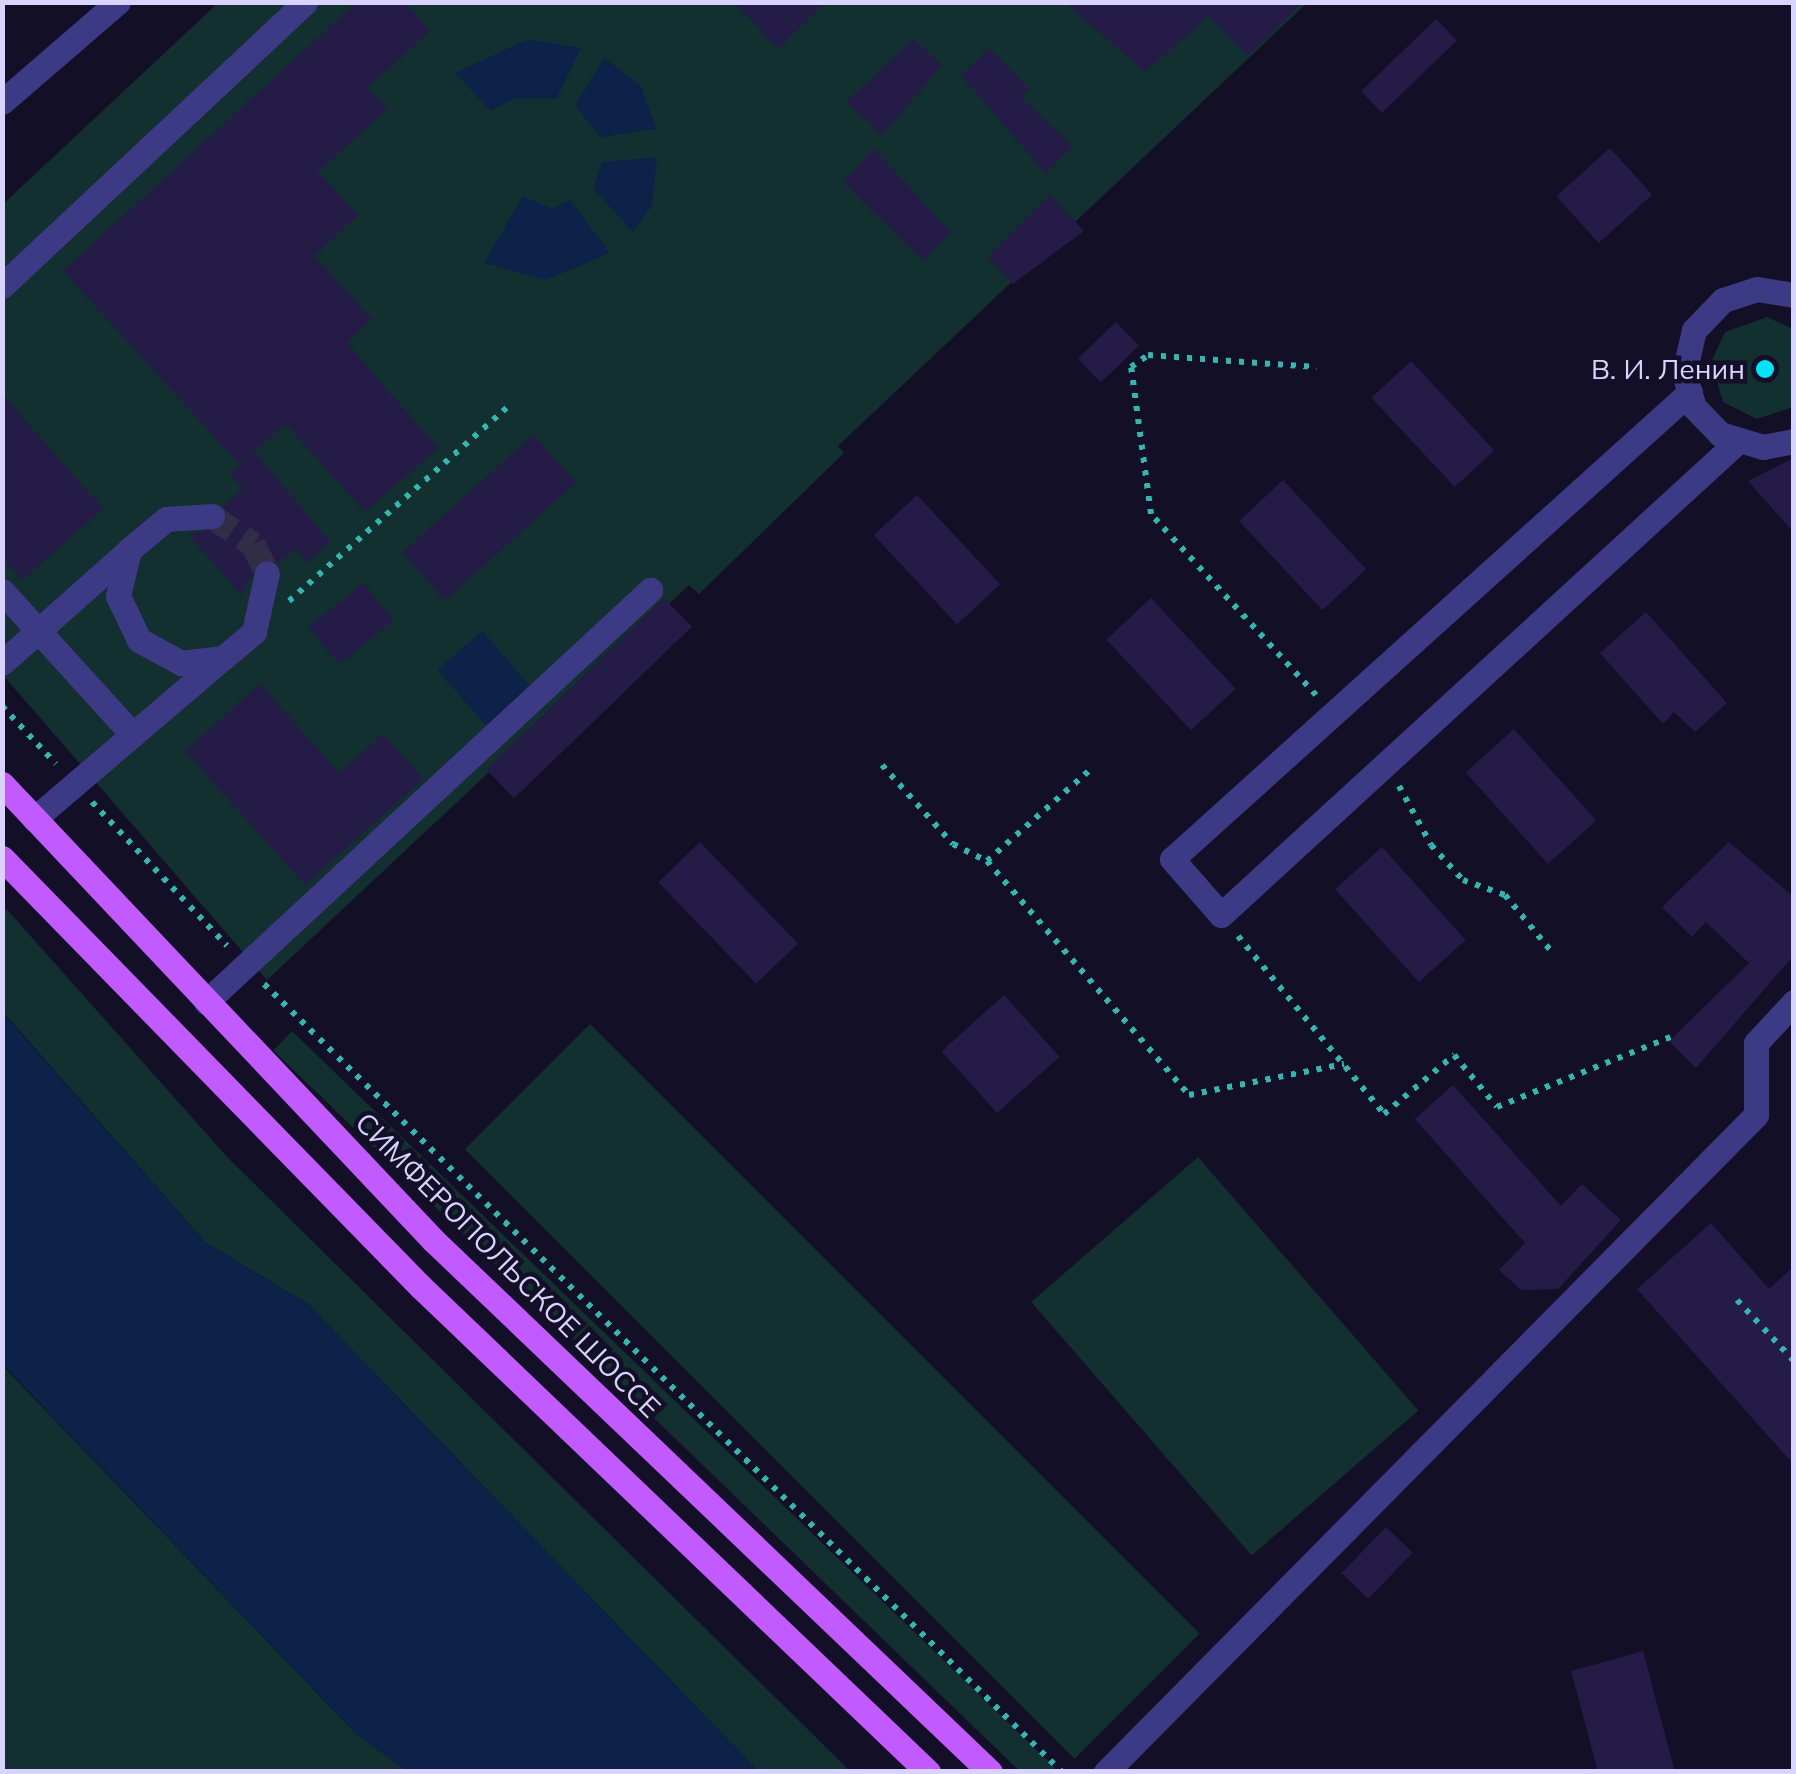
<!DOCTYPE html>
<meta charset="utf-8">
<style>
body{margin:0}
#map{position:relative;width:1796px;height:1774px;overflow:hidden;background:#130f26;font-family:Mulish,sans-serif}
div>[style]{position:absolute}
.green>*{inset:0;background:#12302f;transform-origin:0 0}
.water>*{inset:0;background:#0c2248;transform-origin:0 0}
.building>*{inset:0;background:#241b47;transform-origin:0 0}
.minor-tunnel>*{height:25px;margin-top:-12.5px;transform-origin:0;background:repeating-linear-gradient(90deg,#312d47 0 25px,transparent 0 37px)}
.path>*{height:6px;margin-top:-3px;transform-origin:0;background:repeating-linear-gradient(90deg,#2fb8b0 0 5px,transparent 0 13px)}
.minor>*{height:25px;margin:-12.5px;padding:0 12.5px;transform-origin:12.5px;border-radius:12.5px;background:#3d3a85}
.major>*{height:25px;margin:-12.5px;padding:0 12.5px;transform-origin:12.5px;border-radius:12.5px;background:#c25bff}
.dots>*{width:28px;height:28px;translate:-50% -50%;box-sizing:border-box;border:5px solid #130f26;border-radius:50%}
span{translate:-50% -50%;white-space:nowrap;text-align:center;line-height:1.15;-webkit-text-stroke:9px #130f26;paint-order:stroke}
.poi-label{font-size:28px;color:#d9d4ff}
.right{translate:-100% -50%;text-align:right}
.street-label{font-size:28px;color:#d9d4ff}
.frame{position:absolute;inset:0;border:5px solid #d9d4ff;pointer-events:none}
</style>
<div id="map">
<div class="green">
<div style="clip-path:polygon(218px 3px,1307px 3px,838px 446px,844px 453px,699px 594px,689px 585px,267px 980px,3px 675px,2px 205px)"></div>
<div style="clip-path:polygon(1767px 317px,1793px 329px,1793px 407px,1757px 419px,1723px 402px,1711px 362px,1725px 332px)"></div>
<div style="clip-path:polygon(2px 904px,228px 1158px,850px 1771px,758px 1771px,308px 1304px,205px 1242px,3px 1012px)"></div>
<div style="left:590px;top:1024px;width:862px;height:177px;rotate:45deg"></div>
<div style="left:292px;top:1031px;width:1061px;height:27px;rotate:44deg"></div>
<div style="left:1198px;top:1157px;width:336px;height:221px;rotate:49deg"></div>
<div style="clip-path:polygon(2px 1365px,358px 1736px,408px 1771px,3px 1771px)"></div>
</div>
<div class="water">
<div style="clip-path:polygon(528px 39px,581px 48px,556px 99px,514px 99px,491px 111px,455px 73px)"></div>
<div style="clip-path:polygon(604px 58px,641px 86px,656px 129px,601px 137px,575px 106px)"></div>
<div style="clip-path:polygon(657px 157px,652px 206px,633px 232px,593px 188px,602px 162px)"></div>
<div style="clip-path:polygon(523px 196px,552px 209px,570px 200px,610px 253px,546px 280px,484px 263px)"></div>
<div style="left:482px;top:631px;width:77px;height:59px;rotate:49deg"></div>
<div style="clip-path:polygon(2px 1012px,205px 1242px,308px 1304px,758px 1771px,408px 1771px,358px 1736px,3px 1365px)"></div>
</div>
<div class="building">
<div style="clip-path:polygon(357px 2px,404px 2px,430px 31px,367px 88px,387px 109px,318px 172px,358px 215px,314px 256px,372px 319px,346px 342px,438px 448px,365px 512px,286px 424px,239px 464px,63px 271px)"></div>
<div style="clip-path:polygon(734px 2px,826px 2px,778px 48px)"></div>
<div style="clip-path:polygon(1064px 2px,1303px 2px,1248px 56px,1209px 16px,1145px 72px)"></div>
<div style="left:1436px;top:19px;width:30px;height:104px;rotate:46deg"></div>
<div style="clip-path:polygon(913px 39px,942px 65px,882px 135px,847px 102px)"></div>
<div style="clip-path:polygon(990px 48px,1029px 89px,1021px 97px,1072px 146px,1046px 174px,961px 75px)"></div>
<div style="left:1610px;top:148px;width:63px;height:72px;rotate:48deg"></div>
<div style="clip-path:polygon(874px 149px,951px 233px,923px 260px,843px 182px)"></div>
<div style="clip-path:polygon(1050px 195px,1084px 231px,1013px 284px,988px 257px)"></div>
<div style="left:1116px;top:322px;width:33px;height:53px;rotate:46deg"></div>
<div style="left:1411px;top:361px;width:122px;height:54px;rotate:47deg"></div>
<div style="clip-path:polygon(2px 394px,103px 509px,22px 580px,2px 558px)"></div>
<div style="left:533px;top:435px;width:64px;height:176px;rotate:48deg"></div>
<div style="clip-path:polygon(255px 452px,330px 542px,307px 562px,295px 549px,279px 563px,261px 558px,241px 595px,189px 535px,226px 524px,224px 505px,243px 489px,230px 474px)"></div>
<div style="clip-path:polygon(1794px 458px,1794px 533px,1748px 481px)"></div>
<div style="left:1283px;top:480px;width:122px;height:60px;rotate:47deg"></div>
<div style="left:917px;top:495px;width:122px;height:59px;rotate:47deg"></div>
<div style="left:363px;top:583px;width:48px;height:70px;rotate:51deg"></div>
<div style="left:664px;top:598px;width:40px;height:247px;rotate:46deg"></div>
<div style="left:1151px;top:598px;width:124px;height:61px;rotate:47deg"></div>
<div style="clip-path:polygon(1646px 612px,1727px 703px,1695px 732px,1674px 712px,1663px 724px,1600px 653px)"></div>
<div style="clip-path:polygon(260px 684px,339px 773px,383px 734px,423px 779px,305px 885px,185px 751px)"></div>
<div style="left:1514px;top:729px;width:123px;height:65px;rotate:48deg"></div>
<div style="left:700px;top:842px;width:141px;height:58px;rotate:46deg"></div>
<div style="clip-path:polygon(1729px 842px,1794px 897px,1794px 955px,1696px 1068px,1669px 1041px,1749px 963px,1706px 922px,1692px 937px,1662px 907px)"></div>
<div style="left:1382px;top:847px;width:125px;height:63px;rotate:48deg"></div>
<div style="left:1004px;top:995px;width:83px;height:84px;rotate:48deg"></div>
<div style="clip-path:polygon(1453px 1085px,1561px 1206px,1582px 1184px,1621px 1220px,1558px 1289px,1521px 1290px,1499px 1270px,1525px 1243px,1415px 1119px)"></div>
<div style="clip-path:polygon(1711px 1223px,1769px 1289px,1794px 1266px,1794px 1465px,1637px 1289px)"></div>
<div style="left:1386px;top:1527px;width:37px;height:64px;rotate:44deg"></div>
<div style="clip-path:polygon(1643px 1651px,1675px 1772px,1598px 1772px,1571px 1671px)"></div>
</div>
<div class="minor-tunnel">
<div style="left:212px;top:516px;width:50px;rotate:34.3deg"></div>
<div style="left:253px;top:544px;width:32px;rotate:64deg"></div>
</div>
<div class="path">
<div style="left:289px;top:601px;width:298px;rotate:-41.6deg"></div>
<div style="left:1316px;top:695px;width:245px;rotate:-132.4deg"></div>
<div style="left:1151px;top:514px;width:148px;rotate:-97.7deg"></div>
<div style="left:1131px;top:367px;width:21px;rotate:-35deg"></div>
<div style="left:1148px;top:355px;width:169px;rotate:4.1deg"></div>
<div style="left:2px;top:706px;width:79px;rotate:47deg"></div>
<div style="left:882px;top:765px;width:106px;rotate:48.1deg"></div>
<div style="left:953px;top:844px;width:38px;rotate:27deg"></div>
<div style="left:987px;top:861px;width:309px;rotate:49.2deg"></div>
<div style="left:1189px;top:1095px;width:158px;rotate:-11.3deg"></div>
<div style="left:1399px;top:786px;width:67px;rotate:61.5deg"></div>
<div style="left:1431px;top:845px;width:47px;rotate:47.6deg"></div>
<div style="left:1463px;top:880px;width:45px;rotate:19.7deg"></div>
<div style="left:1505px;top:895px;width:72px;rotate:50.6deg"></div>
<div style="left:92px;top:802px;width:197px;rotate:46.8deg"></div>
<div style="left:987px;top:861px;width:140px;rotate:-41.5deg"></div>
<div style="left:1238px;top:936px;width:230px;rotate:50.6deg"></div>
<div style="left:1384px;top:1114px;width:92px;rotate:-40.1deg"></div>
<div style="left:1454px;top:1055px;width:67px;rotate:50.4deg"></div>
<div style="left:1497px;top:1107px;width:187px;rotate:-22deg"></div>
<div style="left:264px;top:984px;width:1121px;rotate:44.64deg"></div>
<div style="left:1737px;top:1300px;width:83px;rotate:46.9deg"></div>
</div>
<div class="minor">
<div style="left:2px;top:102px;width:153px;rotate:-40.8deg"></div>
<div style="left:2px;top:286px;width:415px;rotate:-43.1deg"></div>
<div style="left:1794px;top:295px;width:37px;rotate:-171deg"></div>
<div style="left:1757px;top:289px;width:36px;rotate:162deg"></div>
<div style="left:1723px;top:300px;width:42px;rotate:134deg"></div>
<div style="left:1694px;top:330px;width:44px;rotate:103.1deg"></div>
<div style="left:1684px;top:373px;width:35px;rotate:74deg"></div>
<div style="left:1694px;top:407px;width:37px;rotate:46deg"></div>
<div style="left:1720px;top:434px;width:45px;rotate:16.8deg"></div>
<div style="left:1763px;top:447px;width:32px;rotate:-11deg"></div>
<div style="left:1690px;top:392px;width:697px;rotate:137.96deg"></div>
<div style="left:1172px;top:859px;width:74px;rotate:48.8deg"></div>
<div style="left:1221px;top:915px;width:699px;rotate:-42.51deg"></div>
<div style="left:212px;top:516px;width:46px;rotate:176.3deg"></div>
<div style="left:166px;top:519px;width:48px;rotate:140deg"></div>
<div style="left:129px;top:550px;width:47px;rotate:103.4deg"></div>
<div style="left:118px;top:596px;width:49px;rotate:64.5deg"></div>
<div style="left:139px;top:640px;width:48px;rotate:28.7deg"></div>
<div style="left:181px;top:663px;width:42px;rotate:-6.8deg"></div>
<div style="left:223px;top:658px;width:40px;rotate:-40deg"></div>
<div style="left:254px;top:632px;width:60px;rotate:-77.6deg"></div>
<div style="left:2px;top:591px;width:193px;rotate:47.7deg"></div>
<div style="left:2px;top:663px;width:166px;rotate:-41.6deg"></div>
<div style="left:34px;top:819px;width:245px;rotate:-40.5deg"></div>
<div style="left:206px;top:1002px;width:606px;rotate:-42.86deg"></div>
<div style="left:1106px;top:1772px;width:924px;rotate:-45.31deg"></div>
<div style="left:1756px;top:1115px;width:72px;rotate:-90deg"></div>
<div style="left:1756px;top:1043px;width:56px;rotate:-47.2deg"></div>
</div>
<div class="major">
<div style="left:2px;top:784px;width:627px;rotate:46.61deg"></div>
<div style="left:433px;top:1240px;width:770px;rotate:43.68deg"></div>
<div style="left:2px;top:858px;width:600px;rotate:45.68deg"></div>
<div style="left:421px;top:1287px;width:702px;rotate:43.73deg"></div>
</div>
<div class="dots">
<div style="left:1765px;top:369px;background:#00e5ff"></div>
</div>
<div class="poi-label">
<span class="right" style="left:1745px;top:369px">В. И. Ленин</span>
</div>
<div class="street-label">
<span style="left:508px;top:1265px;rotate:45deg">СИМФЕРОПОЛЬСКОЕ ШОССЕ</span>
</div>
<div class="frame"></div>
</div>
